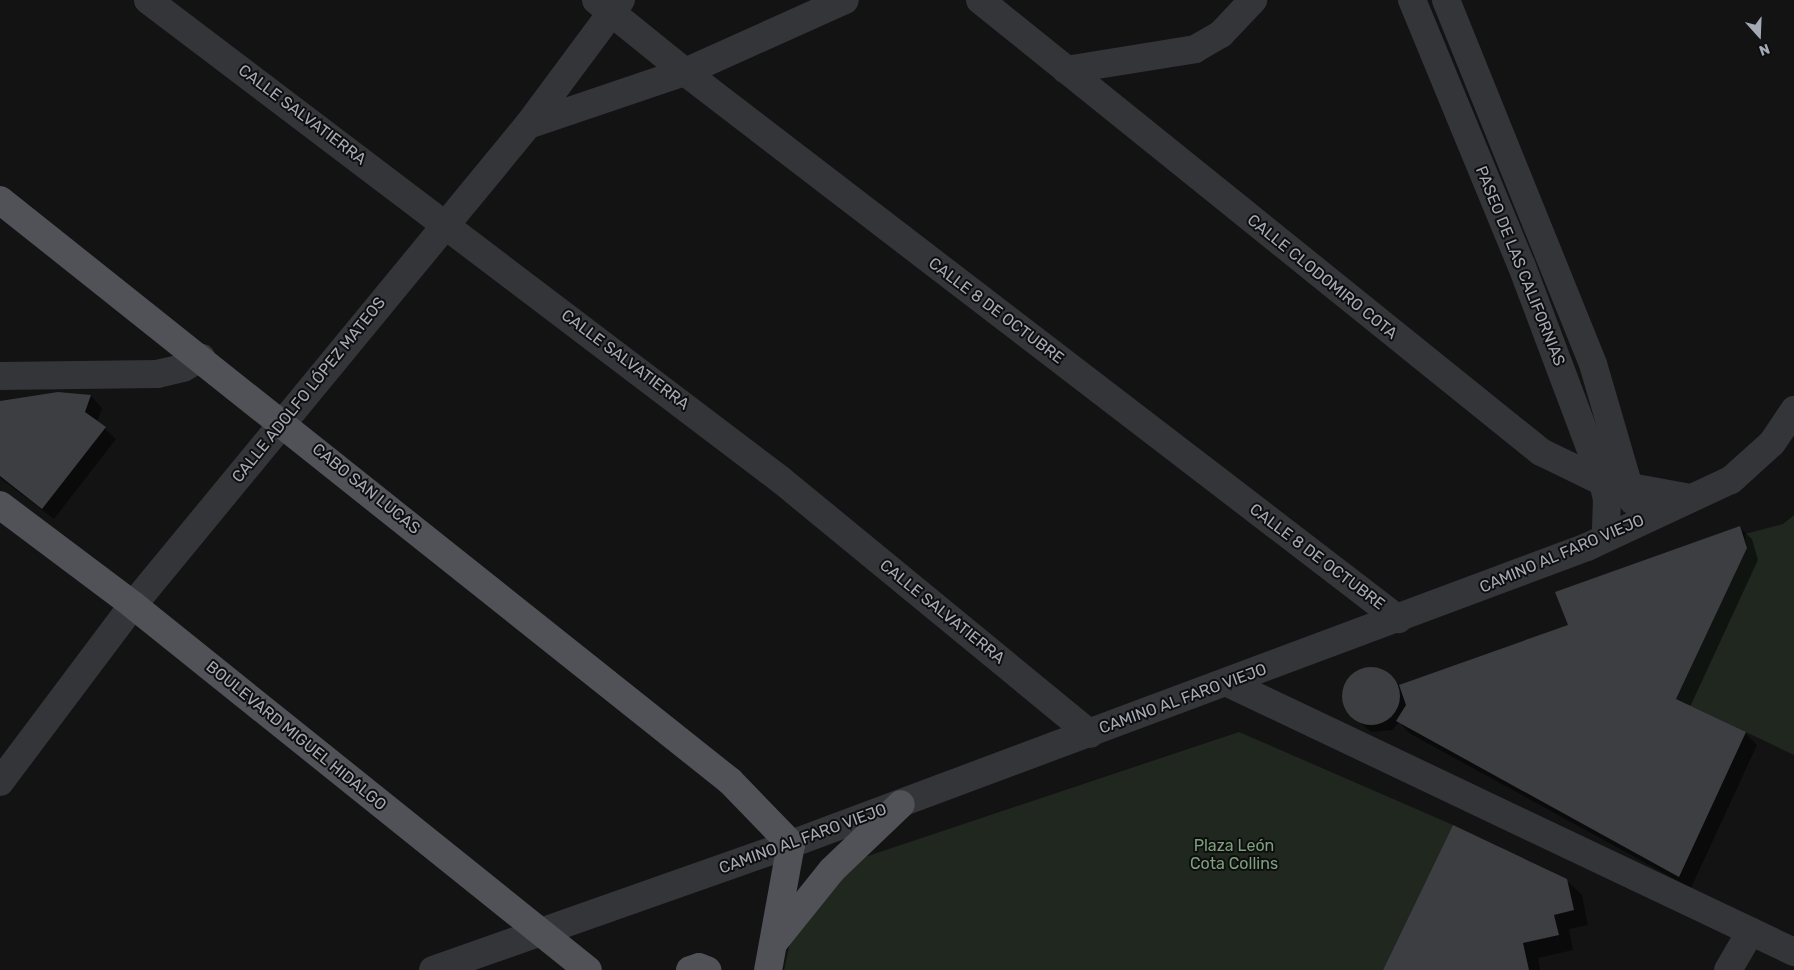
<!DOCTYPE html>
<meta charset="utf-8">
<style>
body{margin:0}
#map{position:relative;width:1794px;height:970px;overflow:hidden;background:#131314;font-family:Rubik,sans-serif}
div>[style]{position:absolute}
.green>*{inset:0;background:#1f271f}
.shadow>*{inset:0;background:#0007}
.building>*{inset:0;background:#3d3e41}
.round{border-radius:50%}
.minor>*{height:28px;margin:-14px;padding:0 14px;transform-origin:14px;border-radius:14px;background:#343539}
.major>*{height:28px;margin:-14px;padding:0 14px;transform-origin:14px;border-radius:14px;background:#505258}
span{translate:-50% -50%;white-space:nowrap;text-align:center;line-height:1.15;-webkit-text-stroke:4px #0e0e0f;paint-order:stroke}
.street-label{font-size:16px;color:#a4aab5}
.park-label{font-size:16px;color:#7ba07b}
.north{position:absolute;left:1734px;top:10px;width:50px;height:50px;-webkit-text-stroke:4px #0e0e0f;paint-order:stroke;rotate:160deg;font-size:14px;font-weight:700;line-height:20px;text-align:center;color:#a4aab5}
.north::after{content:'';display:block;margin:auto;width:18px;height:22px;background:#a4aab5;clip-path:polygon(50% 0,100% 100%,50% 72%,0 100%)}
</style>
<div id="map">
<div class="green">
<div style="clip-path:polygon(1794px 515px,1794px 755px,1676px 699px,1747px 548px,1745px 534px,1783px 524px)"></div>
<div style="clip-path:polygon(1239px 732px,1453px 825px,1383px 970px,784px 970px,794px 924px,865px 857px)"></div>
</div>
<div class="shadow">
<div style="clip-path:polygon(58px 393px,91px 396px,102px 408px,97px 422px,116px 439px,54px 519px,0 478px,0 403px)"></div>
<div style="clip-path:polygon(1740px 528px,1752px 539px,1758px 560px,1690px 707px,1745px 733px,1757px 745px,1691px 888px,1409px 733px,1399px 722px,1392px 730px,1371px 732px,1347px 711px,1343px 691px,1350px 677px,1358px 671px,1379px 669px,1400px 686px,1569px 626px)"></div>
<div style="clip-path:polygon(1566px 880px,1582px 895px,1588px 925px,1569px 929px,1573px 950px,1538px 958px,1540px 970px,1385px 970px)"></div>
</div>
<div class="building">
<div style="clip-path:polygon(58px 392px,91px 395px,85px 412px,106px 427px,42px 509px,0 476px,0 401px)"></div>
<div style="clip-path:polygon(1740px 526px,1747px 548px,1676px 699px,1746px 732px,1679px 877px,1396px 721px,1406px 705px,1399px 685px,1568px 625px,1555px 592px)"></div>
<div class="round" style="left:1342px;top:667px;width:58px;height:58px"></div>
<div style="clip-path:polygon(1453px 825px,1567px 879px,1574px 910px,1554px 915px,1559px 935px,1523px 943px,1529px 970px,1383px 970px)"></div>
</div>
<div class="minor">
<div style="left:148px;top:0;width:794px;rotate:37.17deg"></div>
<div style="left:781px;top:480px;width:400px;rotate:39.4deg"></div>
<div style="left:596px;top:0;width:114px;rotate:39deg"></div>
<div style="left:685px;top:72px;width:899px;rotate:37.49deg"></div>
<div style="left:980px;top:0;width:720px;rotate:38.86deg"></div>
<div style="left:1541px;top:452px;width:69px;rotate:25.8deg"></div>
<div style="left:1603px;top:482px;width:89px;rotate:10.3deg"></div>
<div style="left:1412px;top:0;width:286px;rotate:67.6deg"></div>
<div style="left:1521px;top:264px;width:233px;rotate:69.4deg"></div>
<div style="left:1603px;top:482px;width:17px;rotate:77deg"></div>
<div style="left:1607px;top:499px;width:38px;rotate:92deg"></div>
<div style="left:1446px;top:0;width:393px;rotate:68deg"></div>
<div style="left:1593px;top:364px;width:143px;rotate:73.7deg"></div>
<div style="left:1066px;top:70px;width:131px;rotate:-9.2deg"></div>
<div style="left:1195px;top:49px;width:30px;rotate:-30deg"></div>
<div style="left:1221px;top:34px;width:47px;rotate:-46.7deg"></div>
<div style="left:528px;top:125px;width:166px;rotate:-18.7deg"></div>
<div style="left:685px;top:72px;width:175px;rotate:-24.2deg"></div>
<div style="left:0;top:376px;width:157px;rotate:-0.7deg"></div>
<div style="left:157px;top:374px;width:27px;rotate:-13deg"></div>
<div style="left:183px;top:368px;width:21px;rotate:-29deg"></div>
<div style="left:1228px;top:683px;width:627px;rotate:25.42deg"></div>
<div style="left:0;top:782px;width:221px;rotate:-53.1deg"></div>
<div style="left:133px;top:605px;width:622px;rotate:-50.55deg"></div>
<div style="left:528px;top:125px;width:156px;rotate:-53.4deg"></div>
<div style="left:433px;top:970px;width:380px;rotate:-19.4deg"></div>
<div style="left:791px;top:844px;width:850px;rotate:-20.46deg"></div>
<div style="left:1587px;top:547px;width:159px;rotate:-25deg"></div>
<div style="left:1731px;top:480px;width:55px;rotate:-42.1deg"></div>
<div style="left:1772px;top:443px;width:40px;rotate:-56deg"></div>
<div style="left:1728px;top:970px;width:45px;rotate:-59.5deg"></div>
</div>
<div class="major">
<div style="left:0;top:200px;width:933px;rotate:38.52deg"></div>
<div style="left:730px;top:781px;width:88px;rotate:45.9deg"></div>
<div style="left:791px;top:844px;width:128px;rotate:100.3deg"></div>
<div style="left:0;top:505px;width:166px;rotate:36.9deg"></div>
<div style="left:133px;top:605px;width:583px;rotate:38.74deg"></div>
<div style="left:775px;top:941px;width:91px;rotate:-51.2deg"></div>
<div style="left:832px;top:870px;width:95px;rotate:-43.7deg"></div>
<div style="left:690px;top:970px;width:9px;rotate:-18deg"></div>
<div style="left:699px;top:967px;width:9px;rotate:21deg"></div>
</div>
<div class="street-label">
<span style="left:302px;top:115px;rotate:37deg">CALLE SALVATIERRA</span>
<span style="left:1520px;top:266px;rotate:68deg">PASEO DE LAS CALIFORNIAS</span>
<span style="left:1322px;top:277px;rotate:39deg">CALLE CLODOMIRO COTA</span>
<span style="left:996px;top:311px;rotate:37deg">CALLE 8 DE OCTUBRE</span>
<span style="left:625px;top:360px;rotate:37deg">CALLE SALVATIERRA</span>
<span style="left:309px;top:390px;rotate:-51deg">CALLE ADOLFO LÓPEZ MATEOS</span>
<span style="left:366px;top:489px;rotate:39deg">CABO SAN LUCAS</span>
<span style="left:1562px;top:554px;rotate:-23deg">CAMINO AL FARO VIEJO</span>
<span style="left:1317px;top:557px;rotate:37deg">CALLE 8 DE OCTUBRE</span>
<span style="left:942px;top:612px;rotate:39deg">CALLE SALVATIERRA</span>
<span style="left:1183px;top:699px;rotate:-20deg">CAMINO AL FARO VIEJO</span>
<span style="left:296px;top:736px;rotate:39deg">BOULEVARD MIGUEL HIDALGO</span>
<span style="left:803px;top:839px;rotate:-20deg">CAMINO AL FARO VIEJO</span>
</div>
<div class="park-label">
<span style="left:1234px;top:855px">Plaza León<br>Cota Collins</span>
</div>
<div class="north">N</div>
</div>
